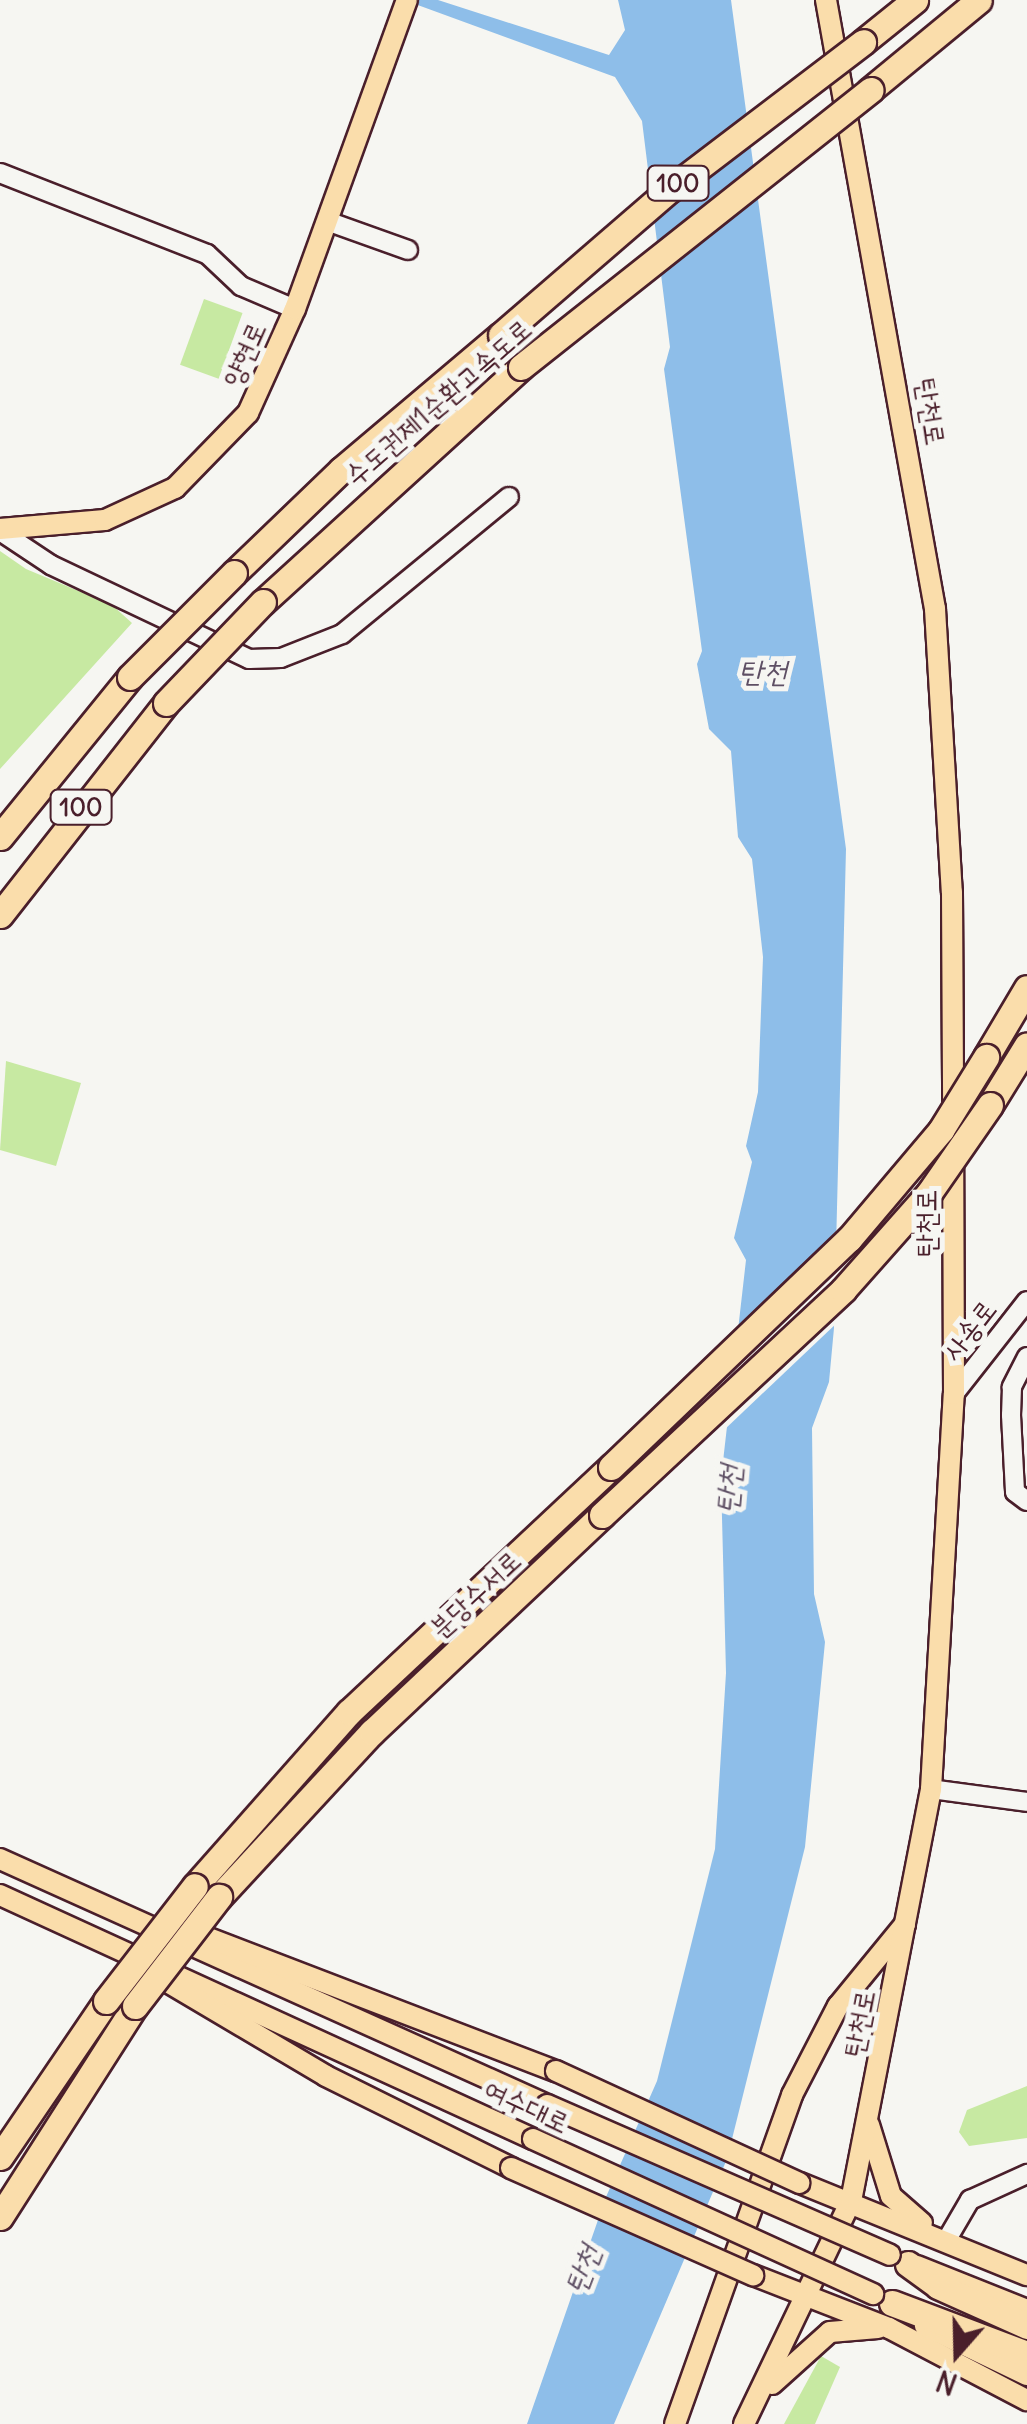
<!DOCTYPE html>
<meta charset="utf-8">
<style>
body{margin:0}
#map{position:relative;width:1027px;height:2424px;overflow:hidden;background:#f6f6f2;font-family:Delius,"Poor Story",sans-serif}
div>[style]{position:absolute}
.green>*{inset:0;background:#c7e9a2;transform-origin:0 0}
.water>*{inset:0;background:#8ebee9}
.pier>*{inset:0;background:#f6f6f2}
.roads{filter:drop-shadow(2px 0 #4a1f2b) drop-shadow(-2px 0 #4a1f2b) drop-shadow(0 2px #4a1f2b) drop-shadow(0 -2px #4a1f2b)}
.minor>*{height:18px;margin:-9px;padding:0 9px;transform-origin:9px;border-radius:9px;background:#f6f6f2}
.major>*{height:20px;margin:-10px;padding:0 10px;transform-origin:10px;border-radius:10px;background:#faddab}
.highway>*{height:25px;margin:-12.5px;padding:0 12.5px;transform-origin:12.5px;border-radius:12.5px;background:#faddab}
.bridges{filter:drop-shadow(2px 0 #4a1f2b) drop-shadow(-2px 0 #4a1f2b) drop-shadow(0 2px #4a1f2b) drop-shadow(0 -2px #4a1f2b)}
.major-bridge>*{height:20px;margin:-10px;padding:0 10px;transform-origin:10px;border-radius:10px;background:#faddab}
.highway-bridge>*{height:25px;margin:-12.5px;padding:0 12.5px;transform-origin:12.5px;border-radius:12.5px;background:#faddab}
span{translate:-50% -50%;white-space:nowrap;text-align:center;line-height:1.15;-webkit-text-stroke:10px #f6f6f2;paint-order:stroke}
.shield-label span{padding:2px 8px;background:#f6f6f2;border:2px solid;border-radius:8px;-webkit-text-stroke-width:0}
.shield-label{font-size:25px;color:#4a1f2b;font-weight:700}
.street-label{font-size:28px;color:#4a1f2b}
.water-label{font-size:30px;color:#5e4f64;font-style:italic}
.north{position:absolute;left:907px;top:2304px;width:100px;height:100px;-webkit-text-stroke:8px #f6f6f2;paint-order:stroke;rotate:200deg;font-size:28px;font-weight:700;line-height:40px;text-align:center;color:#4a1f2b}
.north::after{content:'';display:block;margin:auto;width:35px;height:45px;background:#4a1f2b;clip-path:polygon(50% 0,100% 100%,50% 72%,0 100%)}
</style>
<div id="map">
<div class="green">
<div style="left:204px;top:299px;width:41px;height:70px;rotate:20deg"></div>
<div style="clip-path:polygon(0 551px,26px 569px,112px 605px,132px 623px,0 769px)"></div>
<div style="clip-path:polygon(6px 1061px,81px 1083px,56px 1166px,0 1150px)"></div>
<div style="clip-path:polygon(1027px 2086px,1027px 2138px,969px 2146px,959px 2132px,967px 2110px)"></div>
<div style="clip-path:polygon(821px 2356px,840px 2367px,815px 2424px,784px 2424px)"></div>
</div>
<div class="water">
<div style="clip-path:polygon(404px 0,438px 0,609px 55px,625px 30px,618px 0,731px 0,846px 849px,834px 1328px,829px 1382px,812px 1428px,814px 1594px,825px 1642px,805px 1847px,727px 2159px,614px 2424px,527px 2424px,606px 2197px,657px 2081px,715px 1849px,726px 1673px,721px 1479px,746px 1260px,734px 1238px,752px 1162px,746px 1146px,758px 1092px,763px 957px,752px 859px,738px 837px,731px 751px,709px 729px,697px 664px,702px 651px,664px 369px,670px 347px,642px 121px,615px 77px)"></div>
</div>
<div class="pier">
<div style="clip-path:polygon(842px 1225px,839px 1321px,723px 1431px,733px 1337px)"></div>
</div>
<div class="roads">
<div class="minor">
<div style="left:0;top:173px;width:222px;rotate:21.4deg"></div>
<div style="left:207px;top:254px;width:47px;rotate:43.3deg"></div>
<div style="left:241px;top:286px;width:59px;rotate:23.1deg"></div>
<div style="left:327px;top:221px;width:86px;rotate:19.7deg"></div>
<div style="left:0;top:531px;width:61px;rotate:33.7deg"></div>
<div style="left:51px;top:565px;width:219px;rotate:25.4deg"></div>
<div style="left:249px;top:659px;width:32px;rotate:-2deg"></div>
<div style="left:281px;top:658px;width:66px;rotate:-21.5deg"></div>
<div style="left:342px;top:634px;width:216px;rotate:-39.4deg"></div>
<div style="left:1027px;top:1357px;width:34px;rotate:117deg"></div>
<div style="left:1012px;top:1387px;width:28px;rotate:92deg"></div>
<div style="left:1011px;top:1415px;width:77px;rotate:87deg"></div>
<div style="left:1015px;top:1492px;width:15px;rotate:37deg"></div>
<div style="left:954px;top:1394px;width:118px;rotate:-51.9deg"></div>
<div style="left:931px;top:1789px;width:97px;rotate:7.7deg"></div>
<div style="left:946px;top:2241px;width:48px;rotate:-59.7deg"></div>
<div style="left:970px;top:2200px;width:63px;rotate:-24.5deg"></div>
</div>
<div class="major">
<div style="left:826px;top:0;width:619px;rotate:79.85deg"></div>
<div style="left:935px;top:609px;width:284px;rotate:86.6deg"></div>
<div style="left:952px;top:892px;width:220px;rotate:89.7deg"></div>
<div style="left:0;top:529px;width:105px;rotate:-4.9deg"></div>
<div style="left:105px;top:520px;width:77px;rotate:-24.6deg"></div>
<div style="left:175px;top:488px;width:105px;rotate:-45.8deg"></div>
<div style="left:248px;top:413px;width:114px;rotate:-65.7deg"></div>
<div style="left:295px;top:309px;width:329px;rotate:-70.1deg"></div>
<div style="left:0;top:1859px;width:600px;rotate:24.21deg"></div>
<div style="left:0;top:1895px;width:586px;rotate:24.6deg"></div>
<div style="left:180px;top:1927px;width:403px;rotate:21deg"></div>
<div style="left:169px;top:1983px;width:182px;rotate:30.6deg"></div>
<div style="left:326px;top:2076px;width:207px;rotate:26.4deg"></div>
<div style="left:869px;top:2125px;width:74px;rotate:72.8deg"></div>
<div style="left:891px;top:2196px;width:41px;rotate:41.1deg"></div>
<div style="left:800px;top:2183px;width:245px;rotate:22.1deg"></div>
<div style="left:917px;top:2266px;width:118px;rotate:21.8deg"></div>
<div style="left:753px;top:2275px;width:146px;rotate:21.3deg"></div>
<div style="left:889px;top:2328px;width:156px;rotate:27.6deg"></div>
<div style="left:925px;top:2326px;width:113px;rotate:25.7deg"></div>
<div style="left:772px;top:2384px;width:78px;rotate:-41.9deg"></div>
<div style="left:830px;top:2332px;width:48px;rotate:-4.8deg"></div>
<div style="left:675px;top:2424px;width:349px;rotate:-70.4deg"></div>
<div style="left:792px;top:2095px;width:100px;rotate:-62.7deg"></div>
<div style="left:838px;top:2006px;width:106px;rotate:-50.7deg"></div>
<div style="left:744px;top:2424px;width:247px;rotate:-64.4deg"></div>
<div style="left:851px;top:2201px;width:420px;rotate:-79deg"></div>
<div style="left:931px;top:1789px;width:396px;rotate:-86.7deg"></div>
<div style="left:954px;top:1394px;width:238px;rotate:-90.2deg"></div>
</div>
<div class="highway">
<div style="left:863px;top:42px;width:67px;rotate:-38.9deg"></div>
<div style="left:870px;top:90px;width:141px;rotate:-39.5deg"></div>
<div style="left:234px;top:573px;width:149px;rotate:-43.9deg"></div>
<div style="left:341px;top:470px;width:209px;rotate:-40.2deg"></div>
<div style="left:263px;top:602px;width:349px;rotate:-42.3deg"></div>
<div style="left:0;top:837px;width:206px;rotate:-50.9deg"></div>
<div style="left:0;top:915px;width:269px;rotate:-51.9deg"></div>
<div style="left:986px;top:1057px;width:80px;rotate:-59.3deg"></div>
<div style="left:990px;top:1105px;width:70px;rotate:-58.3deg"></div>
<div style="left:195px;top:1886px;width:232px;rotate:-48.5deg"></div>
<div style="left:349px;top:1712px;width:359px;rotate:-43.1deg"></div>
<div style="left:219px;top:1897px;width:225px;rotate:-47.2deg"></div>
<div style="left:372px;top:1732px;width:316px;rotate:-43.3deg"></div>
<div style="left:0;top:2157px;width:189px;rotate:-55.8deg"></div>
<div style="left:0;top:2217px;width:250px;rotate:-57.4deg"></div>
<div style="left:908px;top:2264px;width:37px;rotate:36deg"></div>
<div style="left:938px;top:2286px;width:98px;rotate:24.2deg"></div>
<div style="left:892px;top:2303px;width:144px;rotate:20.7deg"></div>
</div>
</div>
<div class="bridges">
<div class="major-bridge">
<div style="left:556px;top:2071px;width:268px;rotate:24.7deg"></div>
<div style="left:547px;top:2105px;width:374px;rotate:23.6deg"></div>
<div style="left:533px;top:2139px;width:374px;rotate:24.5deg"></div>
<div style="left:511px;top:2168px;width:265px;rotate:23.9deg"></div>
</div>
<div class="highway-bridge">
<div style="left:501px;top:335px;width:222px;rotate:-40.8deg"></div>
<div style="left:669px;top:190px;width:244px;rotate:-37.3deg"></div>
<div style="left:521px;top:367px;width:446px;rotate:-38.4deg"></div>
<div style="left:130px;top:677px;width:147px;rotate:-45deg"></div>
<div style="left:166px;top:703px;width:140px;rotate:-46.2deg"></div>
<div style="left:611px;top:1467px;width:330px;rotate:-43.8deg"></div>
<div style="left:849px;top:1239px;width:143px;rotate:-49.8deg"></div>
<div style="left:941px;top:1130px;width:86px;rotate:-58.3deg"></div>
<div style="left:602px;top:1515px;width:330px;rotate:-43deg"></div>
<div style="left:843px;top:1290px;width:130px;rotate:-48.4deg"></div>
<div style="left:929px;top:1193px;width:107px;rotate:-55.3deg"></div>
<div style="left:106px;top:2001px;width:145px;rotate:-52.3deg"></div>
<div style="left:135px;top:2006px;width:138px;rotate:-52.4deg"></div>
</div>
</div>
<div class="shield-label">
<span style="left:678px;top:183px">100</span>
<span style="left:81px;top:807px">100</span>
</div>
<div class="street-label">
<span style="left:244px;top:354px;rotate:-66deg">양현로</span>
<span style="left:438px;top:402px;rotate:-41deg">수도권제1순환고속도로</span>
<span style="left:931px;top:412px;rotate:81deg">탄천로</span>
<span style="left:926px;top:1223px;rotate:-90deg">탄천로</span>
<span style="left:969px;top:1330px;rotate:-52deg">사송로</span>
<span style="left:475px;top:1594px;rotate:-43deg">분당수서로</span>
<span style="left:859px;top:2023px;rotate:-79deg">탄천로</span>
<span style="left:527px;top:2106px;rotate:25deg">여수대로</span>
</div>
<div class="water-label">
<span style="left:763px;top:671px">탄천</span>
<span style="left:728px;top:1489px;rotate:-85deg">탄천</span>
<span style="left:582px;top:2269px;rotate:-69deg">탄천</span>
</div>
<div class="north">N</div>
</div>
